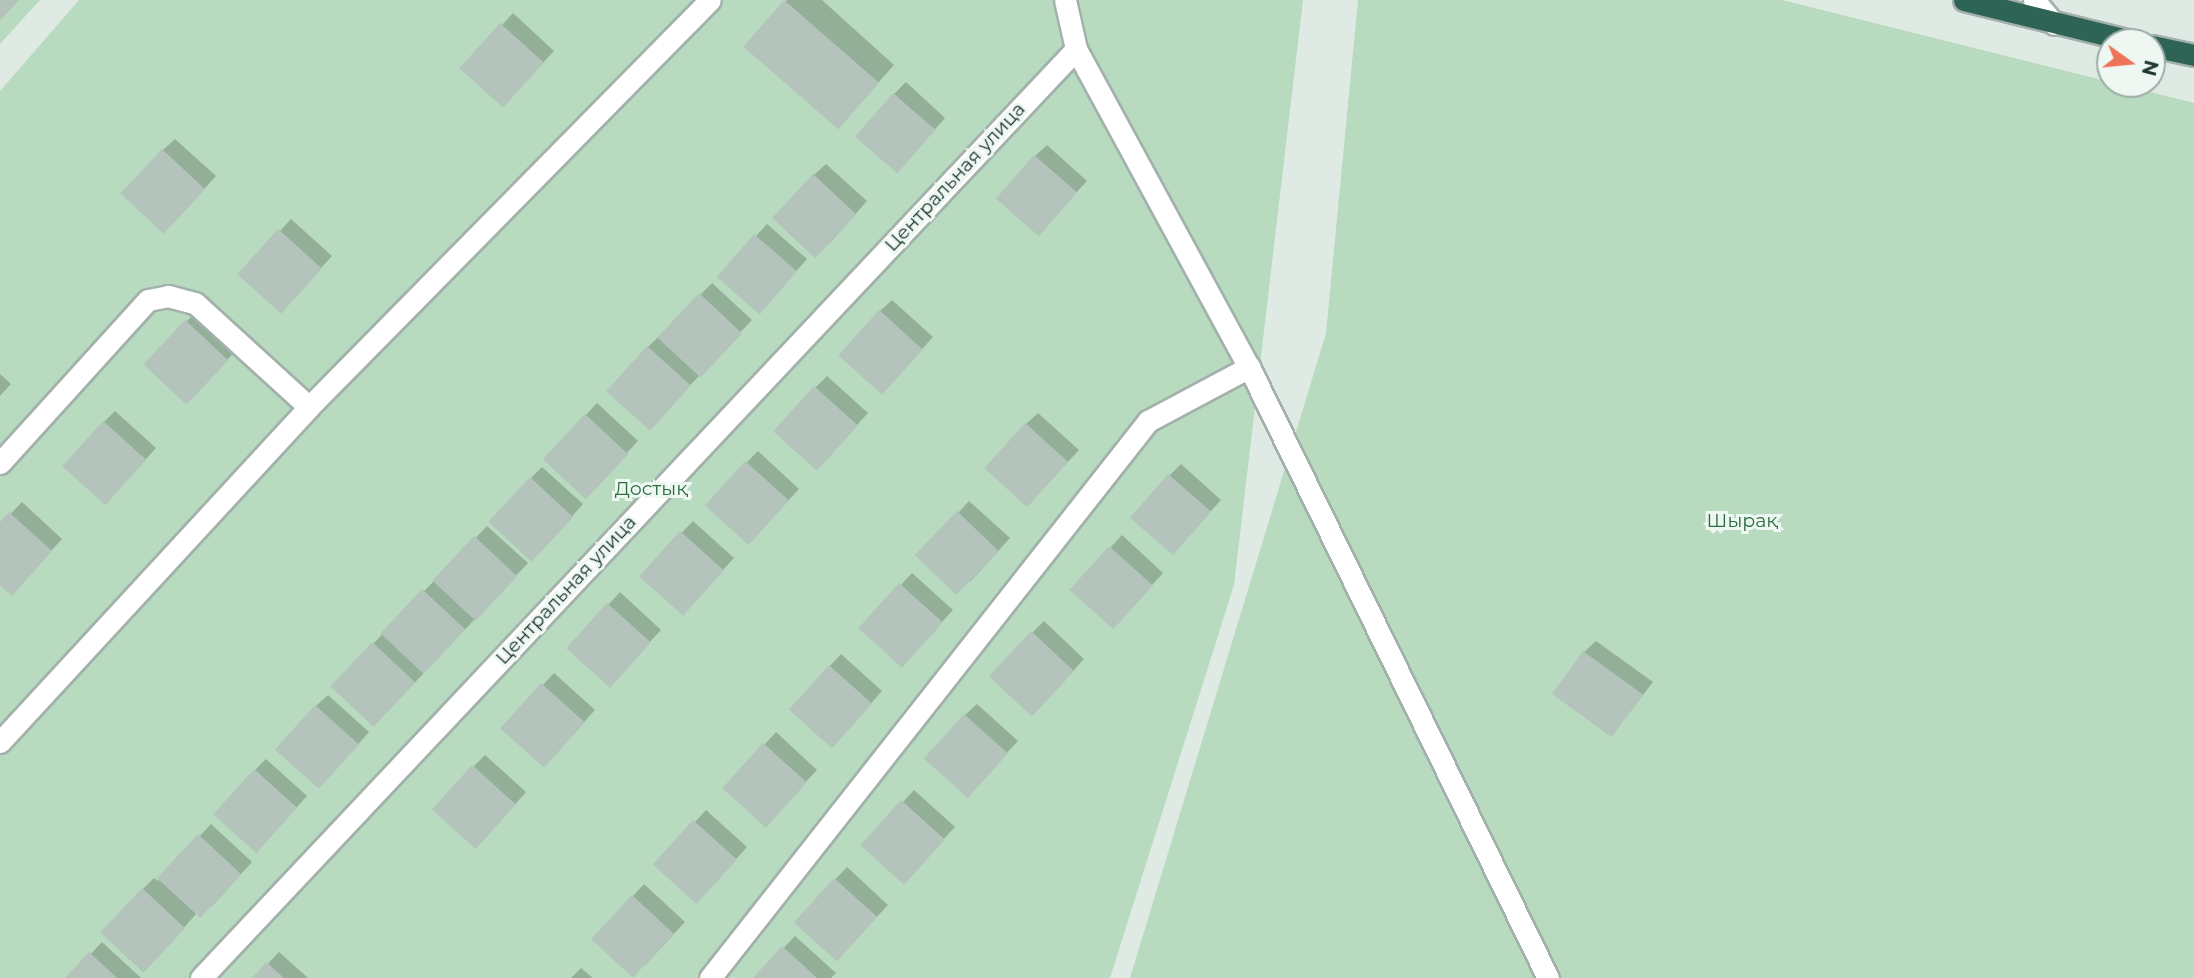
<!DOCTYPE html>
<meta charset="utf-8">
<style>
body{margin:0}
#map{position:relative;width:2194px;height:978px;overflow:hidden;background:#dfeae4;font-family:Montserrat,sans-serif}
div>[style]{position:absolute}
.green>*{inset:0;background:#b8dbbf}
.shadow>*{inset:0;background:#0003}
.building>*{inset:0;background:#b4c4bd;transform-origin:0 0}
.roads{filter:drop-shadow(2px 0 #a2b1ab) drop-shadow(-2px 0 #a2b1ab) drop-shadow(0 2px #a2b1ab) drop-shadow(0 -2px #a2b1ab)}
.street>*{height:21px;margin:-10.5px;padding:0 10.5px;transform-origin:10.5px;border-radius:10.5px;background:#fff}
.highway>*{height:21px;margin:-10.5px;padding:0 10.5px;transform-origin:10.5px;border-radius:10.5px;background:#2d6455}
span{translate:-50% -50%;white-space:nowrap;text-align:center;line-height:1.15;-webkit-text-stroke:6px #eff7f2;paint-order:stroke}
.street-label{font-size:19px;color:#203931}
.park-label{font-size:19px;color:#2c6f41}
.north{position:absolute;left:2096px;top:28px;width:70px;height:70px;box-sizing:border-box;background:#eff7f2;border:2px solid #9caba5;border-radius:50%;rotate:105deg;font-size:19px;font-weight:700;line-height:28px;text-align:center;color:#203931}
.north::after{content:'';display:block;margin:auto;width:24px;height:32px;background:#ee7358;clip-path:polygon(50% 0,100% 100%,50% 72%,0 100%)}
</style>
<div id="map">
<div class="green">
<div style="clip-path:polygon(0 0,40px 0,0 44px)"></div>
<div style="clip-path:polygon(79px 0,1303px 0,1234px 585px,1110px 978px,0 978px,0 91px)"></div>
<div style="clip-path:polygon(1358px 0,1782px 0,2194px 103px,2194px 978px,1130px 978px,1326px 333px)"></div>
</div>
<div class="shadow">
<div style="clip-path:polygon(787px 0,822px 0,894px 65px,853px 111px,745px 47px)"></div>
<div style="clip-path:polygon(513px 13px,554px 51px,514px 94px,502px 25px)"></div>
<div style="clip-path:polygon(906px 82px,945px 118px,908px 160px,894px 94px)"></div>
<div style="clip-path:polygon(175px 139px,216px 176px,176px 220px,163px 150px)"></div>
<div style="clip-path:polygon(1047px 145px,1087px 181px,1049px 222px,1035px 156px)"></div>
<div style="clip-path:polygon(826px 164px,867px 201px,828px 245px,814px 175px)"></div>
<div style="clip-path:polygon(291px 219px,332px 256px,292px 300px,280px 231px)"></div>
<div style="clip-path:polygon(767px 224px,807px 259px,770px 301px,719px 277px)"></div>
<div style="clip-path:polygon(712px 283px,752px 320px,661px 416px,648px 347px)"></div>
<div style="clip-path:polygon(892px 300px,933px 337px,893px 381px,880px 311px)"></div>
<div style="clip-path:polygon(198px 310px,239px 347px,199px 391px,186px 322px)"></div>
<div style="clip-path:polygon(0 374px,11px 384px,0 396px)"></div>
<div style="clip-path:polygon(827px 376px,868px 413px,828px 457px,815px 388px)"></div>
<div style="clip-path:polygon(597px 403px,638px 441px,598px 484px,586px 415px)"></div>
<div style="clip-path:polygon(115px 411px,156px 448px,117px 491px,104px 422px)"></div>
<div style="clip-path:polygon(1038px 413px,1079px 450px,1039px 493px,1026px 424px)"></div>
<div style="clip-path:polygon(758px 451px,799px 489px,759px 532px,746px 463px)"></div>
<div style="clip-path:polygon(1181px 464px,1221px 500px,1184px 541px,1170px 475px)"></div>
<div style="clip-path:polygon(542px 467px,583px 504px,544px 548px,531px 478px)"></div>
<div style="clip-path:polygon(969px 501px,1010px 538px,970px 582px,958px 513px)"></div>
<div style="clip-path:polygon(22px 502px,62px 539px,23px 582px,0 583px,0 525px)"></div>
<div style="clip-path:polygon(693px 521px,734px 558px,694px 601px,641px 576px)"></div>
<div style="clip-path:polygon(487px 526px,528px 563px,386px 713px,373px 644px)"></div>
<div style="clip-path:polygon(1122px 535px,1163px 573px,1124px 616px,1071px 590px)"></div>
<div style="clip-path:polygon(912px 573px,953px 610px,913px 654px,861px 628px)"></div>
<div style="clip-path:polygon(620px 592px,661px 630px,621px 673px,569px 648px)"></div>
<div style="clip-path:polygon(1044px 621px,1084px 659px,1045px 702px,1032px 633px)"></div>
<div style="clip-path:polygon(1596px 641px,1653px 682px,1612px 735px,1584px 652px)"></div>
<div style="clip-path:polygon(841px 654px,882px 691px,843px 735px,790px 709px)"></div>
<div style="clip-path:polygon(554px 673px,595px 710px,555px 754px,503px 728px)"></div>
<div style="clip-path:polygon(328px 695px,369px 732px,330px 776px,316px 706px)"></div>
<div style="clip-path:polygon(977px 704px,1018px 741px,978px 784px,965px 715px)"></div>
<div style="clip-path:polygon(776px 732px,817px 770px,777px 813px,725px 788px)"></div>
<div style="clip-path:polygon(485px 755px,526px 792px,487px 836px,474px 766px)"></div>
<div style="clip-path:polygon(266px 759px,307px 796px,267px 840px,255px 770px)"></div>
<div style="clip-path:polygon(914px 790px,955px 827px,915px 870px,863px 845px)"></div>
<div style="clip-path:polygon(706px 810px,747px 847px,707px 891px,655px 865px)"></div>
<div style="clip-path:polygon(211px 824px,252px 862px,213px 905px,197px 913px,156px 959px,143px 889px,154px 878px,158px 881px)"></div>
<div style="clip-path:polygon(847px 867px,888px 905px,848px 948px,795px 922px)"></div>
<div style="clip-path:polygon(644px 884px,685px 922px,645px 965px,633px 896px)"></div>
<div style="clip-path:polygon(795px 936px,836px 973px,831px 978px,755px 978px)"></div>
<div style="clip-path:polygon(102px 942px,141px 978px,68px 978px)"></div>
<div style="clip-path:polygon(279px 952px,308px 978px,254px 978px)"></div>
<div style="clip-path:polygon(581px 968px,593px 978px,571px 978px)"></div>
</div>
<div class="building">
<div style="clip-path:polygon(0 0,19px 0,0 21px)"></div>
<div style="left:784px;top:0;width:126px;height:62px;rotate:41deg"></div>
<div style="left:500px;top:23px;width:59px;height:61px;rotate:42deg"></div>
<div style="left:893px;top:93px;width:56px;height:58px;rotate:41deg"></div>
<div style="left:162px;top:149px;width:59px;height:61px;rotate:43deg"></div>
<div style="left:1034px;top:155px;width:57px;height:58px;rotate:41deg"></div>
<div style="left:813px;top:174px;width:59px;height:60px;rotate:43deg"></div>
<div style="left:278px;top:229px;width:59px;height:61px;rotate:42deg"></div>
<div style="left:754px;top:234px;width:57px;height:57px;rotate:41deg"></div>
<div style="left:699px;top:293px;width:59px;height:61px;rotate:43deg"></div>
<div style="left:879px;top:310px;width:59px;height:61px;rotate:42deg"></div>
<div style="left:185px;top:320px;width:59px;height:61px;rotate:43deg"></div>
<div style="left:647px;top:346px;width:59px;height:61px;rotate:42deg"></div>
<div style="left:814px;top:386px;width:59px;height:61px;rotate:42deg"></div>
<div style="left:585px;top:414px;width:59px;height:62px;rotate:43deg"></div>
<div style="left:103px;top:421px;width:58px;height:61px;rotate:42deg"></div>
<div style="left:1025px;top:423px;width:58px;height:61px;rotate:42deg"></div>
<div style="left:745px;top:461px;width:59px;height:60px;rotate:42deg"></div>
<div style="left:1168px;top:474px;width:57px;height:58px;rotate:41deg"></div>
<div style="left:530px;top:477px;width:59px;height:61px;rotate:43deg"></div>
<div style="left:957px;top:511px;width:58px;height:61px;rotate:44deg"></div>
<div style="clip-path:polygon(9px 512px,52px 551px,12px 596px,0 585px,0 522px)"></div>
<div style="left:680px;top:531px;width:59px;height:61px;rotate:42deg"></div>
<div style="left:474px;top:536px;width:59px;height:61px;rotate:43deg"></div>
<div style="left:1109px;top:546px;width:59px;height:59px;rotate:42deg"></div>
<div style="left:899px;top:583px;width:59px;height:61px;rotate:42deg"></div>
<div style="left:422px;top:589px;width:59px;height:61px;rotate:43deg"></div>
<div style="left:607px;top:603px;width:59px;height:61px;rotate:42deg"></div>
<div style="left:1031px;top:631px;width:59px;height:62px;rotate:43deg"></div>
<div style="left:372px;top:642px;width:59px;height:61px;rotate:43deg"></div>
<div style="left:1583px;top:651px;width:74px;height:53px;rotate:36deg"></div>
<div style="left:829px;top:665px;width:58px;height:60px;rotate:42deg"></div>
<div style="left:541px;top:683px;width:59px;height:61px;rotate:42deg"></div>
<div style="left:315px;top:705px;width:59px;height:60px;rotate:42deg"></div>
<div style="left:964px;top:714px;width:59px;height:60px;rotate:42deg"></div>
<div style="left:763px;top:743px;width:59px;height:61px;rotate:42deg"></div>
<div style="left:472px;top:765px;width:59px;height:60px;rotate:42deg"></div>
<div style="left:254px;top:769px;width:58px;height:61px;rotate:42deg"></div>
<div style="left:901px;top:800px;width:59px;height:61px;rotate:42deg"></div>
<div style="left:693px;top:820px;width:59px;height:60px;rotate:42deg"></div>
<div style="left:198px;top:834px;width:59px;height:60px;rotate:43deg"></div>
<div style="left:834px;top:878px;width:58px;height:60px;rotate:42deg"></div>
<div style="left:142px;top:888px;width:59px;height:61px;rotate:43deg"></div>
<div style="left:632px;top:895px;width:57px;height:60px;rotate:43deg"></div>
<div style="clip-path:polygon(782px 946px,817px 978px,753px 978px)"></div>
<div style="clip-path:polygon(89px 952px,117px 978px,65px 978px)"></div>
<div style="clip-path:polygon(266px 962px,284px 978px,252px 978px)"></div>
</div>
<div class="roads">
<div class="street">
<div style="left:1065px;top:0;width:50px;rotate:77.3deg"></div>
<div style="left:1076px;top:49px;width:362px;rotate:61.5deg"></div>
<div style="left:1249px;top:367px;width:680px;rotate:63.92deg"></div>
<div style="left:2034px;top:0;width:31px;rotate:50deg"></div>
<div style="left:0;top:463px;width:220px;rotate:-47.8deg"></div>
<div style="left:148px;top:300px;width:20px;rotate:-11deg"></div>
<div style="left:168px;top:296px;width:28px;rotate:15deg"></div>
<div style="left:195px;top:303px;width:154px;rotate:42.4deg"></div>
<div style="left:0;top:742px;width:456px;rotate:-47.3deg"></div>
<div style="left:309px;top:407px;width:571px;rotate:-45.43deg"></div>
<div style="left:201px;top:978px;width:1276px;rotate:-46.71deg"></div>
<div style="left:710px;top:978px;width:709px;rotate:-51.82deg"></div>
<div style="left:1148px;top:421px;width:115px;rotate:-28.1deg"></div>
</div>
<div class="highway">
<div style="left:1964px;top:0;width:176px;rotate:13.8deg"></div>
<div style="left:2152px;top:46px;width:43px;rotate:12.1deg"></div>
</div>
</div>
<div class="street-label">
<span style="left:955px;top:177px;rotate:-47deg">Центральная улица</span>
<span style="left:566px;top:590px;rotate:-47deg">Центральная улица</span>
</div>
<div class="park-label">
<span style="left:651px;top:489px">Достық</span>
<span style="left:1742px;top:521px">Шырақ</span>
</div>
<div class="north">N</div>
</div>
